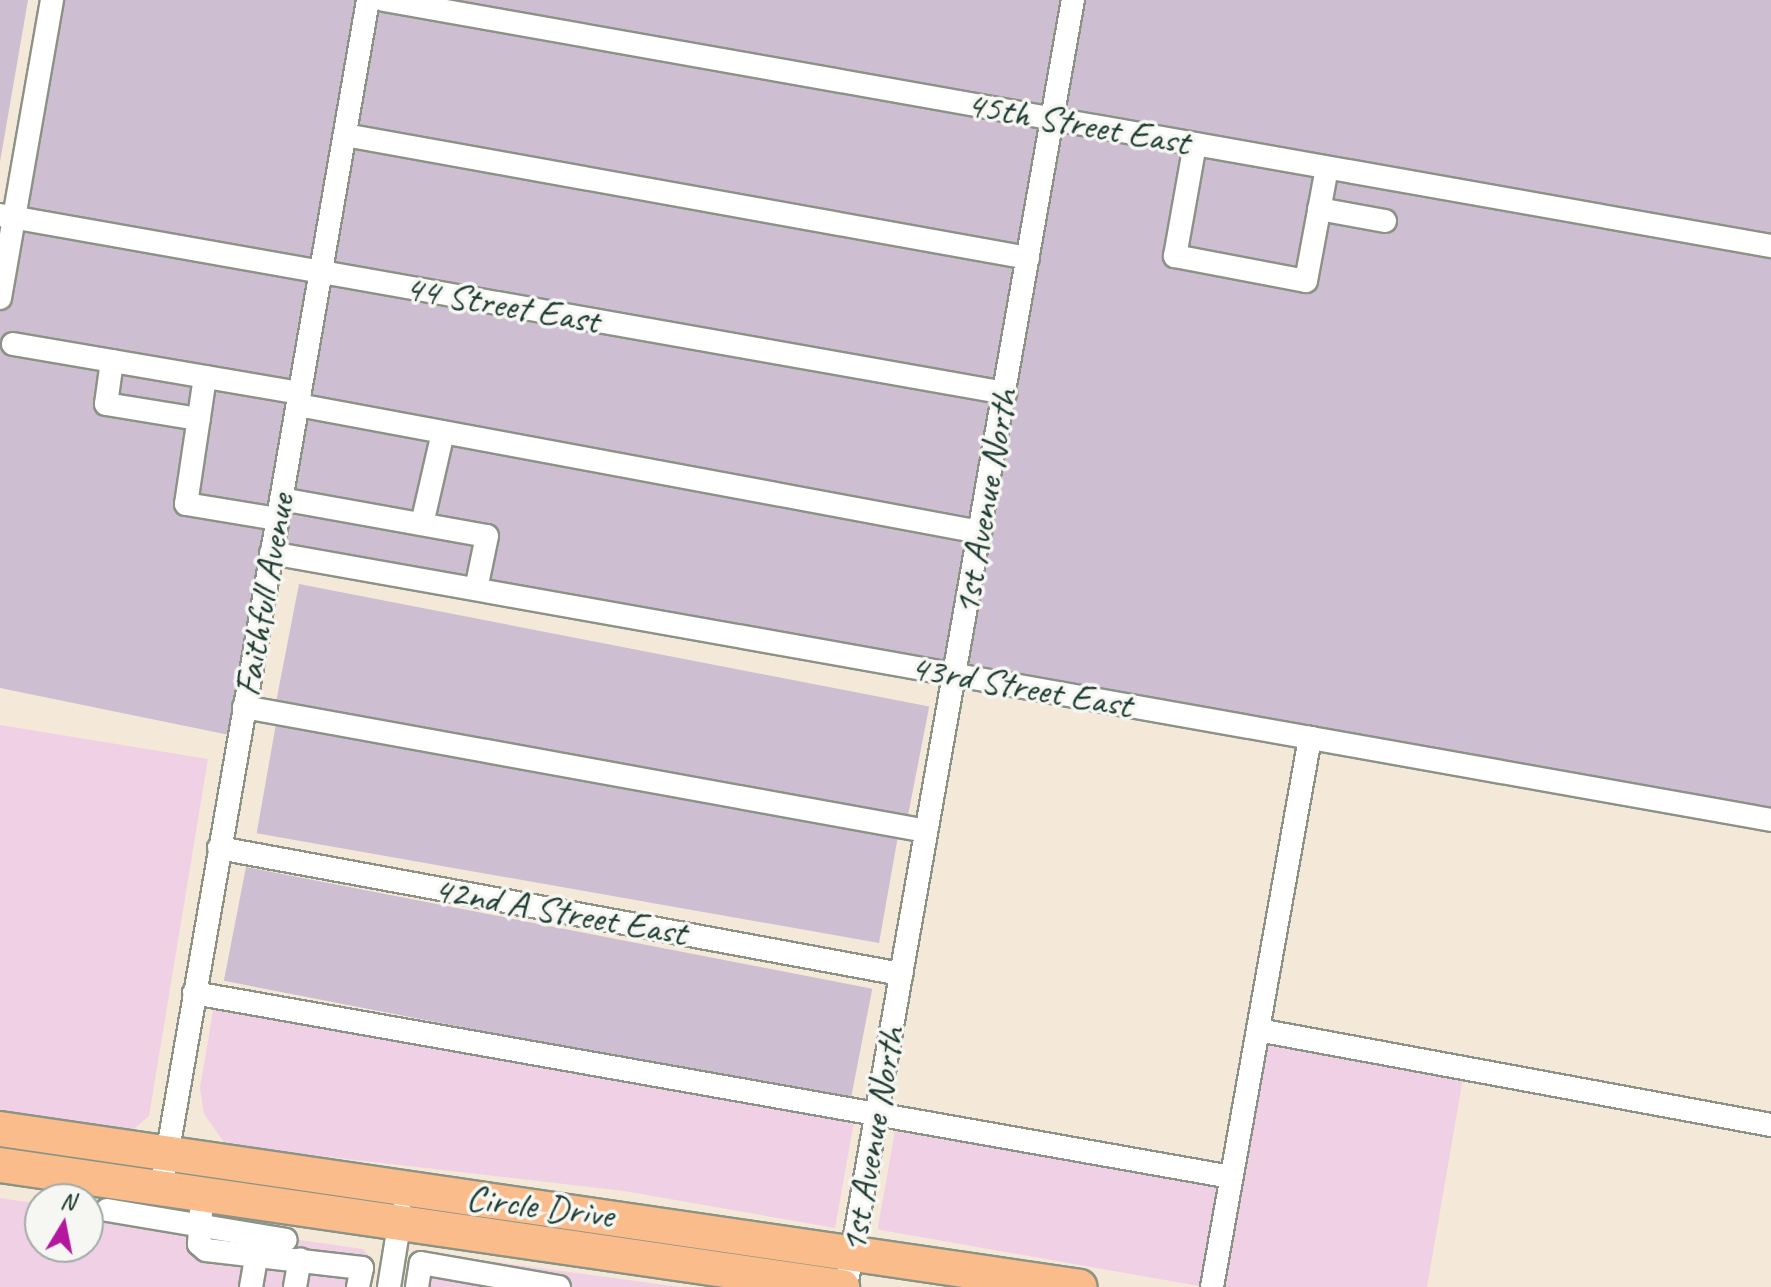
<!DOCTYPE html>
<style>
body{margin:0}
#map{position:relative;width:1771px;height:1287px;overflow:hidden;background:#f4e9d9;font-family:Caveat,sans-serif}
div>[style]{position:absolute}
.built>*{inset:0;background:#f0d0e5;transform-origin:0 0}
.industrial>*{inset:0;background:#cebed2;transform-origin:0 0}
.roads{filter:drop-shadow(2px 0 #8a9386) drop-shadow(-2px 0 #8a9386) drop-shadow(0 2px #8a9386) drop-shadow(0 -2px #8a9386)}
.minor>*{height:22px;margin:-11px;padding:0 11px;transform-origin:11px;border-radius:11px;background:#fff}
.highway>*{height:34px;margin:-17px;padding:0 17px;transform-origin:17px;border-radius:17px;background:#fabc8b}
span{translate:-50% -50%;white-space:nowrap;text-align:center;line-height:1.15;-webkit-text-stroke:7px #f6f6f2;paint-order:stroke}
.street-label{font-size:38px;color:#1f3d34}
.north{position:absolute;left:24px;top:1183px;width:80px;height:80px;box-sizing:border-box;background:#f6f6f2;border:2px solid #a0aca6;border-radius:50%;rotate:10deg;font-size:22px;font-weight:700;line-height:32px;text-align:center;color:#1f3d34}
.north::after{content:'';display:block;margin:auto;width:28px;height:36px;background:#b5179e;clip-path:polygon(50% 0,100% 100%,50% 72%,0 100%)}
</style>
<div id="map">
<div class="built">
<div style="clip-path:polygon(0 725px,208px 759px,149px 1116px,129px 1133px,0 1114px)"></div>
<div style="clip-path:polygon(217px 987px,857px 1105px,835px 1228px,624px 1191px,226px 1145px,204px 1114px,200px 1088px)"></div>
<div style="clip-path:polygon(1262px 1043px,1463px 1078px,1427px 1287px,1220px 1287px)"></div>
<div style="left:896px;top:1125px;width:329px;height:106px;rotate:10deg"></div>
<div style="clip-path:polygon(0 1198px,40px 1204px,40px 1247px,88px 1247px,88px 1210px,363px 1249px,373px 1261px,370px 1287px,0 1287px)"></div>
<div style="clip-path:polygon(422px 1252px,680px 1287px,416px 1287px)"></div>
</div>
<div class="industrial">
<div style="clip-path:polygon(0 0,28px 0,0 162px)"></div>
<div style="clip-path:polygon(52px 0,1771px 0,1771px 820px,272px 553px,239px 737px,0 688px,0 296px)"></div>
<div style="left:299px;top:584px;width:642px;height:122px;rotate:11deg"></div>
<div style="left:277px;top:718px;width:632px;height:117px;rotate:10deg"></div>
<div style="left:246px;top:867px;width:638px;height:116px;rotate:11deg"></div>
</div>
<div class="roads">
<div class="minor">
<div style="left:384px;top:0;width:1409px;rotate:10.06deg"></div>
<div style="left:345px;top:135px;width:694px;rotate:10.21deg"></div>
<div style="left:1195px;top:144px;width:114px;rotate:100.1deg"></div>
<div style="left:1175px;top:256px;width:133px;rotate:10.8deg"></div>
<div style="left:1306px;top:281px;width:115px;rotate:-79.5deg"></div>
<div style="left:1319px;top:209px;width:67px;rotate:10.3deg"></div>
<div style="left:0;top:215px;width:1021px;rotate:10.04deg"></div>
<div style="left:0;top:298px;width:303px;rotate:-80.1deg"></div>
<div style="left:13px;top:344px;width:291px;rotate:9.7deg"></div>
<div style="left:112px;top:361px;width:43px;rotate:97.9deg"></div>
<div style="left:106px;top:404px;width:94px;rotate:9.2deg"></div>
<div style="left:205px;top:377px;width:128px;rotate:98.5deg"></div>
<div style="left:186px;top:504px;width:93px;rotate:9.3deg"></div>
<div style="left:298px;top:405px;width:694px;rotate:10.55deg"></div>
<div style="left:281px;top:499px;width:209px;rotate:10.2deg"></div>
<div style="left:487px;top:536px;width:54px;rotate:101.7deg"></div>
<div style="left:422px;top:524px;width:94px;rotate:-77.1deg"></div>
<div style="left:271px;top:553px;width:1524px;rotate:10.09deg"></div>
<div style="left:244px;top:707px;width:693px;rotate:10.3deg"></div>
<div style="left:219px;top:848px;width:694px;rotate:10.47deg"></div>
<div style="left:194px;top:993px;width:1053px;rotate:10.06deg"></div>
<div style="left:1258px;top:1030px;width:522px;rotate:10.49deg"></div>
<div style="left:161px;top:1190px;width:1208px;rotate:-80.13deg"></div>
<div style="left:202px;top:1196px;width:48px;rotate:93.6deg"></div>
<div style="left:199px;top:1244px;width:9px;rotate:41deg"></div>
<div style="left:206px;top:1250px;width:157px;rotate:6.6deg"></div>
<div style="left:362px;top:1268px;width:19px;rotate:102deg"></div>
<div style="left:107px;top:1210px;width:181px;rotate:9.5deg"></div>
<div style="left:251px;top:1287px;width:29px;rotate:-80deg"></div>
<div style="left:295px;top:1287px;width:28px;rotate:-80deg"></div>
<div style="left:389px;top:1287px;width:75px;rotate:-80.8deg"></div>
<div style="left:417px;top:1287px;width:24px;rotate:-81deg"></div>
<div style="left:421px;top:1263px;width:140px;rotate:9.9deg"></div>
<div style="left:846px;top:1287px;width:1307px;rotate:-80deg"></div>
<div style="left:1212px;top:1287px;width:558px;rotate:-79.88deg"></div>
</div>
<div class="highway">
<div style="left:0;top:1129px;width:1091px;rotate:8.32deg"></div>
<div style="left:0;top:1165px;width:851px;rotate:8.24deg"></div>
</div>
</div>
<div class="street-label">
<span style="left:1078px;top:123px;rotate:10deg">45th Street East</span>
<span style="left:502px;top:304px;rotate:10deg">44 Street East</span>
<span style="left:985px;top:502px;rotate:-80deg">1st Avenue North</span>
<span style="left:264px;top:595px;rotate:-80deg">Faithfull Avenue</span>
<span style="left:1021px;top:686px;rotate:10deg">43rd Street East</span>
<span style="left:560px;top:911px;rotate:10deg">42nd A Street East</span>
<span style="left:872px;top:1140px;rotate:-80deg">1st Avenue North</span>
<span style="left:540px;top:1206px;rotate:7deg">Circle Drive</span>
</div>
<div class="north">N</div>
</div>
